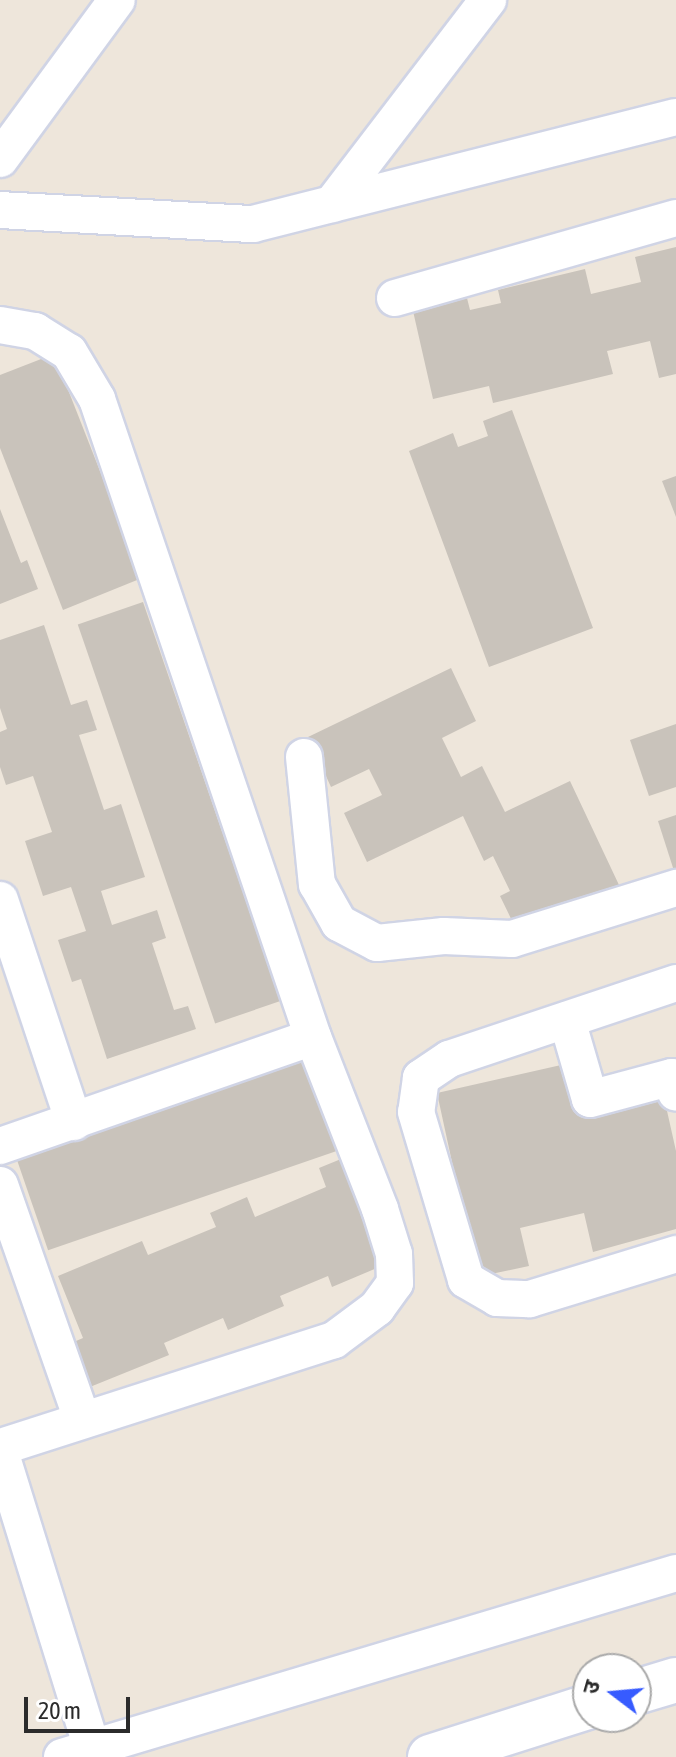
<!DOCTYPE html>
<meta charset="utf-8">
<style>
body{margin:0}
#map{position:relative;width:676px;height:1757px;overflow:hidden;background:#eee6db;font-family:"Asap Condensed","Noto Sans Devanagari",sans-serif}
div>[style]{position:absolute}
.building>*{inset:0;background:#c9c3bb;transform-origin:0 0}
.roads{filter:drop-shadow(2px 0 #d0d4e5) drop-shadow(-2px 0 #d0d4e5) drop-shadow(0 2px #d0d4e5) drop-shadow(0 -2px #d0d4e5)}
.minor>*{height:36px;margin:-18px;padding:0 18px;transform-origin:18px;border-radius:18px;background:#fff}
.tertiary>*{height:44px;margin:-22px;padding:0 22px;transform-origin:22px;border-radius:22px;background:#fff}
span{translate:-50% -50%;white-space:nowrap;text-align:center;line-height:1.15;-webkit-text-stroke:7px #fff;paint-order:stroke}
.north{position:absolute;left:572px;top:1653px;width:80px;height:80px;box-sizing:border-box;background:#fff;border:2px solid #aaa;border-radius:50%;rotate:286deg;font-size:22px;font-weight:700;line-height:32px;text-align:center;color:#2b2b2b}
.north::after{content:'';display:block;margin:auto;width:28px;height:36px;background:#375bff;clip-path:polygon(50% 0,100% 100%,50% 72%,0 100%)}
.scale{position:absolute;left:24px;top:1697px;width:106px;height:36px;box-sizing:border-box;border:4px solid #2b2b2b;border-top:0;padding-left:10px;font-size:24px;line-height:28px;white-space:nowrap;color:#2b2b2b;-webkit-text-stroke:6px #fff;paint-order:stroke}
</style>
<div id="map">
<div class="building">
<div style="clip-path:polygon(676px 247px,676px 374px,659px 378px,650px 341px,607px 351px,613px 374px,493px 403px,489px 386px,433px 399px,413px 311px,467px 298px,470px 310px,501px 303px,498px 290px,585px 269px,591px 294px,641px 282px,635px 257px)"></div>
<div style="clip-path:polygon(54px 354px,142px 578px,63px 610px,0 448px,0 375px)"></div>
<div style="clip-path:polygon(512px 410px,593px 628px,489px 667px,409px 451px,453px 433px,458px 447px,488px 436px,483px 421px)"></div>
<div style="clip-path:polygon(676px 476px,676px 517px,662px 481px)"></div>
<div style="clip-path:polygon(0 509px,21px 563px,27px 560px,38px 589px,0 604px)"></div>
<div style="left:143px;top:602px;width:422px;height:69px;rotate:71deg"></div>
<div style="clip-path:polygon(44px 625px,71px 705px,87px 700px,97px 730px,79px 735px,104px 810px,121px 804px,145px 877px,101px 891px,112px 925px,157px 910px,166px 938px,152px 943px,174px 1010px,188px 1006px,196px 1029px,107px 1059px,81px 979px,72px 982px,58px 940px,86px 931px,71px 887px,43px 896px,25px 841px,52px 832px,33px 776px,6px 785px,0 767px,0 732px,7px 729px,0 708px,0 640px)"></div>
<div style="clip-path:polygon(451px 668px,476px 721px,442px 738px,461px 777px,482px 766px,505px 812px,570px 781px,619px 885px,518px 933px,500px 896px,510px 891px,493px 856px,484px 861px,463px 816px,367px 862px,344px 813px,382px 795px,369px 769px,331px 787px,308px 737px)"></div>
<div style="clip-path:polygon(676px 724px,676px 787px,649px 796px,630px 740px)"></div>
<div style="clip-path:polygon(676px 815px,676px 874px,675px 874px,658px 821px)"></div>
<div style="left:309px;top:1059px;width:96px;height:309px;rotate:71deg"></div>
<div style="clip-path:polygon(570px 1063px,583px 1115px,663px 1093px,676px 1151px,676px 1229px,593px 1252px,584px 1213px,520px 1228px,529px 1266px,477px 1277px,437px 1093px)"></div>
<div style="clip-path:polygon(341px 1159px,384px 1265px,332px 1287px,328px 1276px,280px 1296px,284px 1306px,228px 1330px,223px 1318px,164px 1343px,169px 1355px,80px 1391px,62px 1347px,83px 1338px,58px 1276px,142px 1241px,148px 1255px,216px 1227px,210px 1213px,247px 1197px,255px 1217px,326px 1187px,319px 1168px)"></div>
</div>
<div class="roads">
<div class="minor">
<div style="left:0;top:159px;width:197px;rotate:-53.7deg"></div>
<div style="left:332px;top:204px;width:257px;rotate:-52.6deg"></div>
<div style="left:0;top:210px;width:253px;rotate:3.2deg"></div>
<div style="left:253px;top:224px;width:436px;rotate:-14.2deg"></div>
<div style="left:395px;top:298px;width:292px;rotate:-15.9deg"></div>
<div style="left:0;top:325px;width:36px;rotate:10deg"></div>
<div style="left:35px;top:331px;width:40px;rotate:32deg"></div>
<div style="left:69px;top:352px;width:55px;rotate:59.2deg"></div>
<div style="left:97px;top:399px;width:674px;rotate:71.3deg"></div>
<div style="left:313px;top:1037px;width:185px;rotate:68.7deg"></div>
<div style="left:380px;top:1209px;width:47px;rotate:72.7deg"></div>
<div style="left:394px;top:1254px;width:29px;rotate:88deg"></div>
<div style="left:395px;top:1283px;width:31px;rotate:126deg"></div>
<div style="left:377px;top:1308px;width:54px;rotate:143.3deg"></div>
<div style="left:334px;top:1340px;width:351px;rotate:162.2deg"></div>
<div style="left:304px;top:757px;width:128px;rotate:84.2deg"></div>
<div style="left:317px;top:884px;width:45px;rotate:60.6deg"></div>
<div style="left:339px;top:923px;width:43px;rotate:27.8deg"></div>
<div style="left:377px;top:943px;width:67px;rotate:-6deg"></div>
<div style="left:444px;top:936px;width:68px;rotate:2.5deg"></div>
<div style="left:512px;top:939px;width:172px;rotate:-17.3deg"></div>
<div style="left:0;top:900px;width:234px;rotate:71.6deg"></div>
<div style="left:676px;top:983px;width:239px;rotate:161.5deg"></div>
<div style="left:449px;top:1059px;width:34px;rotate:146deg"></div>
<div style="left:421px;top:1078px;width:34px;rotate:98deg"></div>
<div style="left:416px;top:1112px;width:175px;rotate:73.4deg"></div>
<div style="left:466px;top:1280px;width:36px;rotate:30deg"></div>
<div style="left:497px;top:1298px;width:33px;rotate:2deg"></div>
<div style="left:530px;top:1299px;width:153px;rotate:-17.1deg"></div>
<div style="left:567px;top:1020px;width:82px;rotate:73.8deg"></div>
<div style="left:590px;top:1099px;width:85px;rotate:-15deg"></div>
<div style="left:672px;top:1077px;width:16px;rotate:76deg"></div>
<div style="left:0;top:1146px;width:331px;rotate:-19.2deg"></div>
<div style="left:0;top:1185px;width:248px;rotate:70.7deg"></div>
<div style="left:0;top:1451px;width:311px;rotate:72.8deg"></div>
<div style="left:62px;top:1757px;width:641px;rotate:-16.68deg"></div>
</div>
<div class="tertiary">
<div style="left:636px;top:1692px;width:42px;rotate:-16.7deg"></div>
<div style="left:430px;top:1757px;width:166px;rotate:-17.6deg"></div>
</div>
</div>
<div class="north">उ</div>
<div class="scale">20 m</div>
</div>
